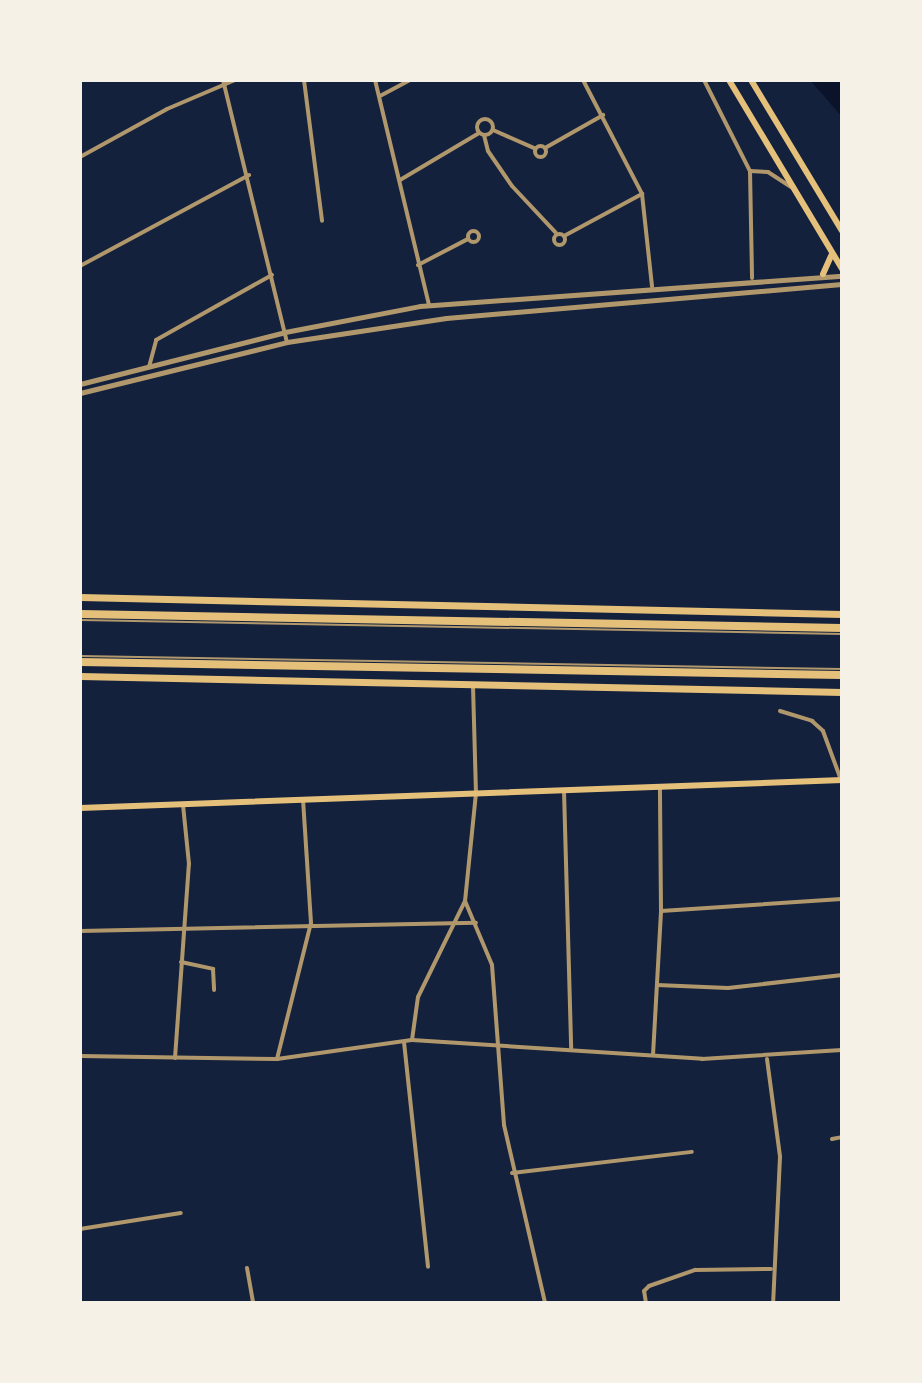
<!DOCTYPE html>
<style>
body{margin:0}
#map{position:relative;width:922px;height:1383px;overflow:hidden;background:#14213d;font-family:Cabin,sans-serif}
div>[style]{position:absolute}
.water>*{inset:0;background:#0b132b}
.service>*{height:2px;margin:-1px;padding:0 1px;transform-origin:1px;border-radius:1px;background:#b1986c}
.minor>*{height:4px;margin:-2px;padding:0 2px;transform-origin:2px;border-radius:2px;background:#b1986c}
.minor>.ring{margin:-2px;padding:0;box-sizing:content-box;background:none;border:4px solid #b1986c;border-radius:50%}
.tertiary>*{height:5px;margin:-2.5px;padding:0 2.5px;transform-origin:2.5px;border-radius:2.5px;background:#b1986c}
.secondary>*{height:6px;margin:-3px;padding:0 3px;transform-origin:3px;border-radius:3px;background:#e5c07b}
.primary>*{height:7px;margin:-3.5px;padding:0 3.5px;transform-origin:3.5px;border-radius:3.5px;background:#e5c07b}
.motorway>*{height:8px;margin:-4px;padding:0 4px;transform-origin:4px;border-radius:4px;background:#e5c07b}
span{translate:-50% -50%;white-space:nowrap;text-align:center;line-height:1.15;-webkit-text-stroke:6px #f6f1e7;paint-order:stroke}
.frame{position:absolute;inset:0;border:82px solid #f6f1e7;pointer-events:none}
</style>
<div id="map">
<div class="water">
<div style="clip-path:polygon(810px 80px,842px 80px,842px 117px)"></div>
</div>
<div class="service">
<div style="left:80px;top:620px;width:762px;rotate:1.05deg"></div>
<div style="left:80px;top:656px;width:762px;rotate:0.98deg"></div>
</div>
<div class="minor">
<div style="left:223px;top:80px;width:270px;rotate:76.3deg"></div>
<div style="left:304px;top:80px;width:142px;rotate:82.7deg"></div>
<div style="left:375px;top:80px;width:231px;rotate:76.5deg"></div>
<div style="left:499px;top:80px;width:6px"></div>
<div style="left:583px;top:80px;width:128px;rotate:62.6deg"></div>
<div style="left:642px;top:194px;width:93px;rotate:83.8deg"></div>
<div style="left:704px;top:80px;width:102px;rotate:63.2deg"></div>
<div style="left:750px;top:171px;width:107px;rotate:88.9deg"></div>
<div style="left:380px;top:96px;width:34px;rotate:-28deg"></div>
<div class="ring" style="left:477px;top:119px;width:12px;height:12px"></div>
<div style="left:493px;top:130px;width:45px;rotate:23.7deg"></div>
<div style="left:484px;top:135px;width:16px;rotate:76deg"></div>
<div style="left:488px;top:151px;width:42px;rotate:55.6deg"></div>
<div style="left:512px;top:186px;width:64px;rotate:46.9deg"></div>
<div class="ring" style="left:534.5px;top:145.5px;width:7px;height:7px"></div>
<div style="left:545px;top:148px;width:67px;rotate:-29.6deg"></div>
<div style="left:80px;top:157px;width:99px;rotate:-28.9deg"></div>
<div style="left:167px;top:109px;width:74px;rotate:-23.1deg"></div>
<div style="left:750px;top:171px;width:18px;rotate:3deg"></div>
<div style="left:768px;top:172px;width:27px;rotate:33deg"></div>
<div style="left:400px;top:180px;width:92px;rotate:-30.7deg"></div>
<div class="ring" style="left:467.5px;top:230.5px;width:7px;height:7px"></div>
<div class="ring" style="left:553.5px;top:233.5px;width:7px;height:7px"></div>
<div style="left:564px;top:236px;width:89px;rotate:-28.3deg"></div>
<div style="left:418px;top:265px;width:56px;rotate:-27.5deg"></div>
<div style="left:80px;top:266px;width:192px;rotate:-28.3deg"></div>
<div style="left:149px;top:367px;width:28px;rotate:-75deg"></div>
<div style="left:156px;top:340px;width:133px;rotate:-29.3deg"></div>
<div style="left:473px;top:686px;width:107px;rotate:88.4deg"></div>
<div style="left:476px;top:793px;width:109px;rotate:95.8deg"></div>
<div style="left:465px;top:901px;width:69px;rotate:67.1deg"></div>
<div style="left:492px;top:965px;width:160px;rotate:85.7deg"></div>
<div style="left:504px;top:1125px;width:183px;rotate:77deg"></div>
<div style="left:780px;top:711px;width:34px;rotate:17deg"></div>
<div style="left:812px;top:721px;width:15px;rotate:42deg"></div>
<div style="left:823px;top:731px;width:52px;rotate:69.8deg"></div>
<div style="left:564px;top:791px;width:257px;rotate:88.4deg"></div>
<div style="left:661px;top:911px;width:181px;rotate:-3.8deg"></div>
<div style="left:80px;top:931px;width:396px;rotate:-1.2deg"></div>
<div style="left:181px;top:962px;width:33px;rotate:12deg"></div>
<div style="left:213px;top:969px;width:21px;rotate:87deg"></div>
<div style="left:657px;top:985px;width:71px;rotate:2.4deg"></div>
<div style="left:728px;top:988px;width:115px;rotate:-6.5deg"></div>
<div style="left:412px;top:1040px;width:43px;rotate:-82.1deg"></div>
<div style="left:418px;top:997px;width:107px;rotate:-63.9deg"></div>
<div style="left:404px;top:1042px;width:226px;rotate:83.9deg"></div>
<div style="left:653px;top:1055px;width:144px;rotate:-86.8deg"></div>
<div style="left:661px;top:911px;width:122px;rotate:-90.5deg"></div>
<div style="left:80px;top:1056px;width:197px;rotate:0.9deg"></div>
<div style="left:277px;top:1059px;width:136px;rotate:-8deg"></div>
<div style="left:412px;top:1040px;width:291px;rotate:3.7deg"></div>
<div style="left:702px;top:1059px;width:140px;rotate:-3.7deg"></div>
<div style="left:175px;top:1058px;width:195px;rotate:-85.9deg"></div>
<div style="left:189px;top:864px;width:59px;rotate:-95.8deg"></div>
<div style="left:277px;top:1059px;width:140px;rotate:-76deg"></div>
<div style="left:311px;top:923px;width:123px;rotate:-93.7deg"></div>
<div style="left:767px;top:1059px;width:99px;rotate:82.4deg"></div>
<div style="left:780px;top:1157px;width:146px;rotate:92.7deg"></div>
<div style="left:832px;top:1139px;width:10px;rotate:-11deg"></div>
<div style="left:512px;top:1173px;width:181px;rotate:-6.7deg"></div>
<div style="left:80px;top:1229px;width:102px;rotate:-9deg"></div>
<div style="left:247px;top:1268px;width:36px;rotate:80deg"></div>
<div style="left:646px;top:1303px;width:12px;rotate:-99deg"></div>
<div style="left:644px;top:1291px;width:7px;rotate:-45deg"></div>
<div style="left:649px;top:1286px;width:49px;rotate:-19.2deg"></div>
<div style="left:695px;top:1270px;width:76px;rotate:-0.8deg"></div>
</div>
<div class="tertiary">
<div style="left:80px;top:384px;width:211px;rotate:-14.2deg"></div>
<div style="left:285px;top:332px;width:137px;rotate:-10.9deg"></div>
<div style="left:420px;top:306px;width:423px;rotate:-4.1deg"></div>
<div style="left:80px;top:393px;width:213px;rotate:-13.8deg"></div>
<div style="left:287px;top:342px;width:161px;rotate:-8.6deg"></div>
<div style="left:446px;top:318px;width:397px;rotate:-4.9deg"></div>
</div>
<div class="secondary">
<div style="left:729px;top:80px;width:220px;rotate:59.1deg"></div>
<div style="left:751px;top:80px;width:176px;rotate:58.9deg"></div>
<div style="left:823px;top:274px;width:20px;rotate:-66deg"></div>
<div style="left:80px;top:808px;width:763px;rotate:-2.1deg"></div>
</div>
<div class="primary">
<div style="left:80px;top:597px;width:762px;rotate:1.28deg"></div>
<div style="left:80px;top:676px;width:762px;rotate:1.2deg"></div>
</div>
<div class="motorway">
<div style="left:80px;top:614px;width:762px;rotate:1.05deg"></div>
<div style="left:80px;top:662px;width:762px;rotate:0.98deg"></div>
</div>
<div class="frame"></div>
</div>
